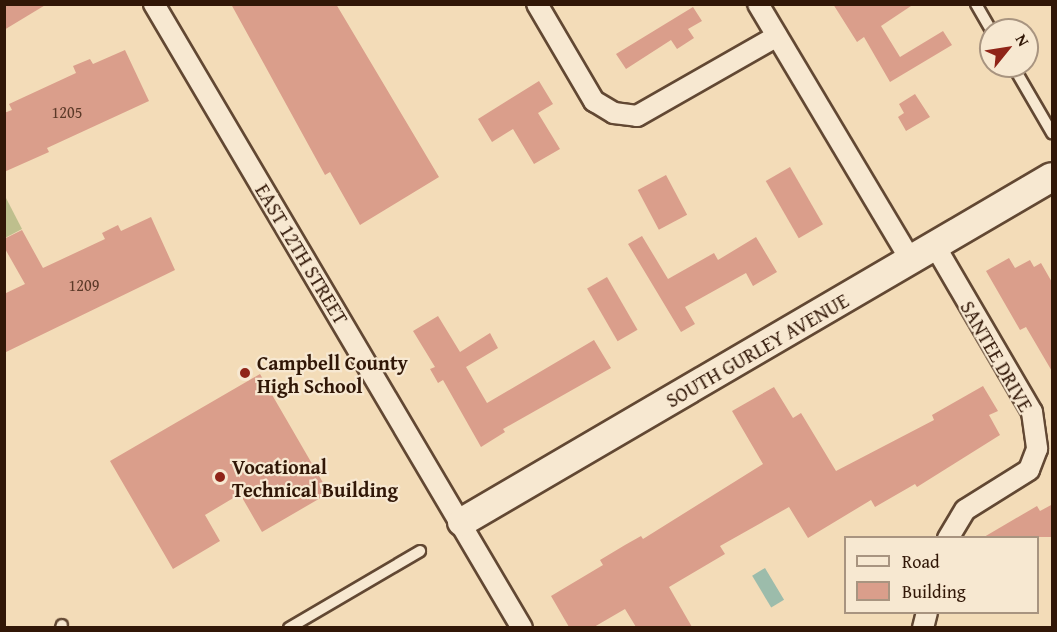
<!DOCTYPE html>
<style>
body{margin:0}
#map{position:relative;width:1057px;height:632px;overflow:hidden;background:#f3dcb8;font-family:"Gentium Book Plus",serif}
div>[style]{position:absolute}
.green>*{inset:0;background:#bebf8d}
.water>*{inset:0;background:#9cbcab;transform-origin:0 0}
.building>*{inset:0;background:#da9e8b;transform-origin:0 0}
.roads{filter:drop-shadow(2px 0 #624833) drop-shadow(-2px 0 #624833) drop-shadow(0 2px #624833) drop-shadow(0 -2px #624833)}
.lane>*{height:10px;margin:-5px;padding:0 5px;transform-origin:5px;border-radius:5px;background:#f7e8d1}
.street>*{height:20px;margin:-10px;padding:0 10px;transform-origin:10px;border-radius:10px;background:#f7e8d1}
.secondary>*{height:28px;margin:-14px;padding:0 14px;transform-origin:14px;border-radius:14px;background:#f7e8d1}
.dots>*{width:16px;height:16px;translate:-50% -50%;box-sizing:border-box;border:3px solid #f7e8d1;border-radius:50%}
span{translate:-50% -50%;white-space:nowrap;text-align:center;line-height:1.15;-webkit-text-stroke:4.5px #f7e8d1;paint-order:stroke}
.number-label{font-size:16px;color:#5b3928}
.number-label span{-webkit-text-stroke-width:0}
.street-label{font-size:20px;color:#311707}
.poi-label{font-size:20px;color:#311707;font-weight:700}
.left{translate:0 -50%;text-align:left}
.frame{position:absolute;inset:0;border:6px solid #311707;pointer-events:none}
.legend{position:absolute;left:844px;top:536px;width:195px;height:78px;box-sizing:border-box;background:#f7e8d1;border:2px solid #a89480;margin:0;padding:8px 10px;list-style:none;font-size:18px;color:#311707}
.legend li{display:flex;align-items:center;gap:12px;height:30px}
.legend b{width:30px;border:2px solid #a89480}
.north{position:absolute;left:979px;top:18px;width:60px;height:60px;box-sizing:border-box;background:#f7e8d1;border:2px solid #a89480;border-radius:50%;rotate:60deg;font-size:16px;font-weight:700;line-height:24px;text-align:center;color:#311707}
.north::after{content:'';display:block;margin:auto;width:21px;height:27px;background:#8f2418;clip-path:polygon(50% 0,100% 100%,50% 72%,0 100%)}
</style>
<div id="map">
<div class="green">
<div style="clip-path:polygon(6px 198px,22px 229px,5px 238px,4px 199px)"></div>
</div>
<div class="water">
<div style="left:765px;top:568px;width:37px;height:15px;rotate:59deg"></div>
</div>
<div class="building">
<div style="clip-path:polygon(4px 4px,47px 4px,4px 30px)"></div>
<div style="clip-path:polygon(231px 4px,336px 4px,439px 177px,360px 225px,330px 172px,325px 175px)"></div>
<div style="clip-path:polygon(833px 4px,914px 4px,881px 26px,900px 57px,943px 31px,952px 45px,890px 82px,864px 37px,857px 42px)"></div>
<div style="clip-path:polygon(693px 7px,702px 21px,688px 29px,694px 38px,677px 49px,671px 40px,626px 69px,616px 54px)"></div>
<div style="clip-path:polygon(125px 50px,149px 101px,47px 148px,49px 152px,4px 172px,4px 113px,12px 110px,9px 104px,76px 73px,73px 66px,90px 59px,93px 64px)"></div>
<div style="clip-path:polygon(539px 81px,553px 104px,538px 113px,560px 149px,534px 164px,513px 129px,492px 142px,478px 119px)"></div>
<div style="clip-path:polygon(915px 94px,930px 117px,906px 131px,898px 117px,904px 113px,899px 104px)"></div>
<div style="left:790px;top:167px;width:66px;height:28px;rotate:60deg"></div>
<div style="left:666px;top:175px;width:45px;height:32px;rotate:62deg"></div>
<div style="clip-path:polygon(151px 217px,175px 270px,4px 353px,4px 294px,25px 284px,4px 247px,4px 239px,22px 230px,43px 268px,105px 239px,102px 233px,118px 225px,121px 231px)"></div>
<div style="clip-path:polygon(642px 236px,668px 279px,714px 253px,718px 260px,756px 237px,777px 272px,753px 286px,746px 273px,685px 307px,695px 324px,681px 332px,628px 244px)"></div>
<div style="clip-path:polygon(1009px 258px,1015px 268px,1030px 260px,1034px 267px,1041px 263px,1053px 284px,1053px 373px,1026px 327px,1020px 330px,986px 271px)"></div>
<div style="left:607px;top:277px;width:61px;height:23px;rotate:60deg"></div>
<div style="clip-path:polygon(438px 316px,460px 352px,490px 333px,498px 348px,466px 367px,487px 403px,594px 340px,611px 368px,503px 429px,505px 432px,481px 447px,443px 380px,438px 383px,430px 369px,435px 367px,413px 331px)"></div>
<div style="clip-path:polygon(260px 374px,329px 493px,262px 532px,240px 494px,205px 515px,220px 541px,173px 569px,110px 461px)"></div>
<div style="clip-path:polygon(983px 386px,998px 411px,989px 415px,1000px 435px,917px 487px,915px 484px,875px 507px,871px 500px,808px 538px,789px 507px,720px 546px,725px 554px,669px 587px,692px 627px,636px 627px,625px 609px,594px 627px,569px 627px,551px 596px,603px 565px,600px 560px,625px 545px,641px 536px,643px 539px,763px 464px,732px 411px,774px 387px,793px 418px,801px 413px,836px 471px,934px 420px,932px 415px)"></div>
<div style="clip-path:polygon(1053px 504px,1053px 537px,984px 537px,1037px 506px,1040px 511px)"></div>
</div>
<div class="roads">
<div class="lane">
<div style="left:976px;top:4px;width:30px;rotate:60deg"></div>
<div style="left:1013px;top:66px;width:78px;rotate:59.8deg"></div>
<div style="left:61px;top:628px;width:3px;rotate:-72deg"></div>
<div style="left:289px;top:628px;width:152px;rotate:-30.4deg"></div>
</div>
<div class="street">
<div style="left:154px;top:4px;width:724px;rotate:59.47deg"></div>
<div style="left:537px;top:4px;width:113px;rotate:59.6deg"></div>
<div style="left:594px;top:101px;width:23px;rotate:31deg"></div>
<div style="left:614px;top:113px;width:23px;rotate:7deg"></div>
<div style="left:637px;top:116px;width:161px;rotate:-29.7deg"></div>
<div style="left:758px;top:4px;width:299px;rotate:59.2deg"></div>
<div style="left:935px;top:246px;width:192px;rotate:59.7deg"></div>
<div style="left:1032px;top:412px;width:37px;rotate:82deg"></div>
<div style="left:1037px;top:449px;width:22px;rotate:111deg"></div>
<div style="left:1029px;top:470px;width:75px;rotate:148deg"></div>
<div style="left:965px;top:510px;width:33px;rotate:121deg"></div>
<div style="left:923px;top:628px;width:16px;rotate:-76deg"></div>
</div>
<div class="secondary">
<div style="left:462px;top:522px;width:683px;rotate:-30.32deg"></div>
</div>
</div>
<div class="dots">
<div style="left:245px;top:373px;background:#8f2418"></div>
<div style="left:220px;top:477px;background:#8f2418"></div>
</div>
<div class="number-label">
<span style="left:67px;top:112px">1205</span>
<span style="left:84px;top:285px">1209</span>
</div>
<div class="street-label">
<span style="left:302px;top:254px;rotate:59deg">EAST 12TH STREET</span>
<span style="left:757px;top:350px;rotate:-30deg">SOUTH GURLEY AVENUE</span>
<span style="left:997px;top:356px;rotate:60deg">SANTEE DRIVE</span>
</div>
<div class="poi-label">
<span class="left" style="left:257px;top:374px">Campbell County<br>High School</span>
<span class="left" style="left:232px;top:478px">Vocational<br>Technical Building</span>
</div>
<div class="frame"></div>
<ul class="legend">
<li><b style="height:8px;background:#f7e8d1"></b>Road</li>
<li><b style="height:16px;background:#da9e8b"></b>Building</li>
</ul>
<div class="north">N</div>
</div>
